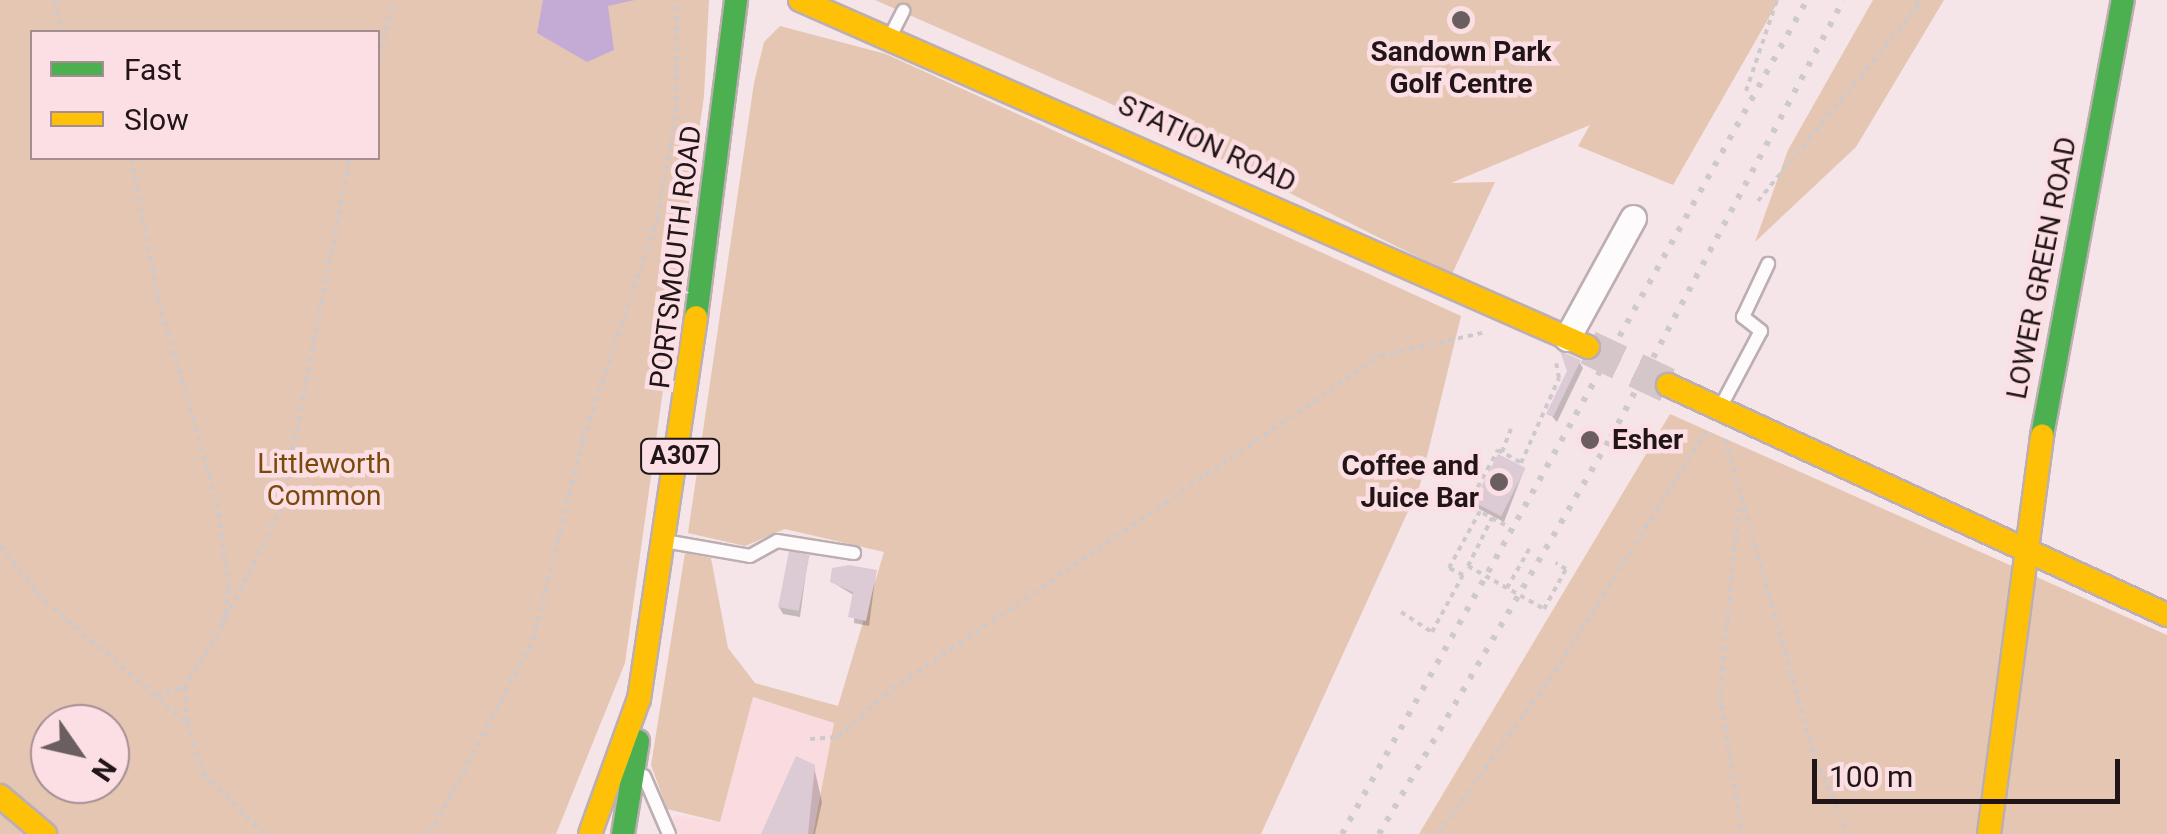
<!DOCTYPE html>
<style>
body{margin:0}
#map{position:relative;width:2167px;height:834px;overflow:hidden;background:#f5e5e8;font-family:Roboto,sans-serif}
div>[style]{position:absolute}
.built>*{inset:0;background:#fadbe0}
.green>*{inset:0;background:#e4c6b2}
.water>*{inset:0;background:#c4abd6}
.shadow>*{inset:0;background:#0003}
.building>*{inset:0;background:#dccad4;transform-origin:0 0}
.secondary-tunnel>*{height:35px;margin-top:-17.5px;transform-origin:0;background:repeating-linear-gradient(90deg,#d5c6c9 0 35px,transparent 0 53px)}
.path>*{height:4px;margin-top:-2px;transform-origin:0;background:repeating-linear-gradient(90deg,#cec9cb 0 5px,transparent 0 10px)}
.roads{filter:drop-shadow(2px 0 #bcaeb1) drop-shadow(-2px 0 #bcaeb1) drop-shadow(0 2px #bcaeb1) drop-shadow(0 -2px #bcaeb1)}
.lane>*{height:12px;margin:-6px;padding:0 6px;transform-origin:6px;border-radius:6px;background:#fefbfc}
.street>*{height:25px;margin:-12.5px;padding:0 12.5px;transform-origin:12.5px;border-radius:12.5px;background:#fefbfc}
.fast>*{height:22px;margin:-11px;padding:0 11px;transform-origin:11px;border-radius:11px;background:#4caf50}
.slow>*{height:22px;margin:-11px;padding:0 11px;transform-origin:11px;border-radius:11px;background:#ffc107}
.rail>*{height:6px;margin-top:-3px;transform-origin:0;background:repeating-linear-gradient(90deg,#cec9ca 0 5px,transparent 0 15px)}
.path-bridge>*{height:4px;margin-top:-2px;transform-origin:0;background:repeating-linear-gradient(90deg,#cec9cb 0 5px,transparent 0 10px)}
.dots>*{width:28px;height:28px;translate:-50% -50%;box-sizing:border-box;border:5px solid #fbdfe4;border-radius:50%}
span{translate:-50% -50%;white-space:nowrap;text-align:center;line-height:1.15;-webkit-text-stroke:9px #fbdfe4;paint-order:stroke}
.shield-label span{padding:2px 8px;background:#fbdfe4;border:2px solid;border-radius:8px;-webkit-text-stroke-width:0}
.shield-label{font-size:25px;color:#211517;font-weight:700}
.poi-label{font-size:28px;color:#211517;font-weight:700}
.left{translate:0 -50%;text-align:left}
.right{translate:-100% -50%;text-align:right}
.street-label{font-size:28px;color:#211517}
.park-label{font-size:28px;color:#7b4a0b}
.legend{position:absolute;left:30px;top:30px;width:350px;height:130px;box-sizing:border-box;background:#fbdfe4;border:2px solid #a48e92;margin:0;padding:12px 18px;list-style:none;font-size:30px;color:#211517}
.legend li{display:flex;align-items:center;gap:20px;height:50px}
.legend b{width:50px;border:2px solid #a48e92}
.north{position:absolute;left:30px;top:704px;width:100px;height:100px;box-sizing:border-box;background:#fbdfe4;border:2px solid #a48e92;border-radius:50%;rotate:124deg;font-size:28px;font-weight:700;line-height:40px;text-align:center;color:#211517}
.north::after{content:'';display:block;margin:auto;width:35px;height:45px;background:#6b5e60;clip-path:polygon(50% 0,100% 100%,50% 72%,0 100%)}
.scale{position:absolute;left:1812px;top:759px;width:308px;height:45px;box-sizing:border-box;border:5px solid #211517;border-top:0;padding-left:12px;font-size:30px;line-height:35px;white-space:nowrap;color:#211517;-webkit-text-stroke:8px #fbdfe4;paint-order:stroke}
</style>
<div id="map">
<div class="built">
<div style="clip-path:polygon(752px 697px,834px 723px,813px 834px,668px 834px,674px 815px,720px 822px)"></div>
</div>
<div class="green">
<div style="clip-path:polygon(evenodd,0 0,709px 0,704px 96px,625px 663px,556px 834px,0 834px,0 0,32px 32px,378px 32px,378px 158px,32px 158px,32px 32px,0 0,50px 724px,110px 724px,110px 784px,50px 784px,50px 724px)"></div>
<div style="clip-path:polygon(875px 0,1779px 0,1673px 185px,1578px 146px,1590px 125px,1451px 183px,1495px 182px,1452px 274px,1105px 101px)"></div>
<div style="clip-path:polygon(1873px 0,1944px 0,1856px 147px,1755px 242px,1788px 150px)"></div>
<div style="clip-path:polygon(780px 26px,886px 54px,1461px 316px,1420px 485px,1261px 834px,813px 834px,834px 723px,753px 697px,720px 822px,667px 809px,651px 765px,685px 553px,711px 558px,728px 648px,755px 683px,838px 706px,884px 552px,785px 529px,745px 546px,688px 533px,754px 83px,764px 42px)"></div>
<div style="clip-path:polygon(1670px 414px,2167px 635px,2167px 834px,1419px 834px)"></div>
</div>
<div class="water">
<div style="clip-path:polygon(543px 0,635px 0,608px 6px,614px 50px,587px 62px,537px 33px)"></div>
</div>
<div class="shadow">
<div style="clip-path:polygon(1579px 362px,1583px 368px,1557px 422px,1549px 413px)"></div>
<div style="clip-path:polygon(1524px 470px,1504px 522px,1479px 509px,1476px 502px)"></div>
<div style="clip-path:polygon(808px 558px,800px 617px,783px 614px,779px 607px)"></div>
<div style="clip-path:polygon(876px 572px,869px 626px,854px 623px,855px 596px,832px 582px)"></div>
<div style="clip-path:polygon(814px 767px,822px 802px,815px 834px,764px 834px)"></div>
</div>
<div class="building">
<div style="clip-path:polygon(1560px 351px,1581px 360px,1553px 417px,1546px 414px,1567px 371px)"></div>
<div style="left:1498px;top:454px;width:31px;height:54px;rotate:27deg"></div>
<div style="left:789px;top:551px;width:21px;height:57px;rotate:11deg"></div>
<div style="clip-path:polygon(849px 565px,877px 570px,866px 621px,848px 617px,853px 592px,830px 582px,832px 568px)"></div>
<div style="clip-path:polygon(796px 756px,815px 765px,808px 834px,761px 834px)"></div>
</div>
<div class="secondary-tunnel">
<div style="left:1588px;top:347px;width:89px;rotate:25.4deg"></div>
</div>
<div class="path">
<div style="left:55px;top:0;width:33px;rotate:79deg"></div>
<div style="left:378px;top:59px;width:61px;rotate:-74.8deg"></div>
<div style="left:1746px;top:91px;width:96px;rotate:-71.2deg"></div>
<div style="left:131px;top:158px;width:147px;rotate:79deg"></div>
<div style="left:159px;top:302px;width:209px;rotate:73.9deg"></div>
<div style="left:217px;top:503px;width:87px;rotate:82.1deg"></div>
<div style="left:229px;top:589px;width:36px;rotate:100deg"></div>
<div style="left:223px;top:624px;width:74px;rotate:121.1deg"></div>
<div style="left:185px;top:687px;width:36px;rotate:87deg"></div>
<div style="left:187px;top:723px;width:54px;rotate:71.6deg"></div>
<div style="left:204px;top:774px;width:85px;rotate:45deg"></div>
<div style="left:1758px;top:201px;width:254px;rotate:-50.6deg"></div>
<div style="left:1919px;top:5px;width:11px;rotate:-153deg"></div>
<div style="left:1725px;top:439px;width:322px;rotate:74.3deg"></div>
<div style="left:1812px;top:749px;width:92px;rotate:67deg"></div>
<div style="left:1502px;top:452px;width:25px;rotate:-69deg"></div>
<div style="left:1521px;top:463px;width:93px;rotate:-65.9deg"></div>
<div style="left:1559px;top:378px;width:15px;rotate:-101deg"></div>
<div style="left:1739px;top:507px;width:189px;rotate:95.8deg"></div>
<div style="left:1720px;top:695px;width:141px;rotate:81deg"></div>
<div style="left:1505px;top:525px;width:42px;rotate:-151.6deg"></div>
<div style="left:1468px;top:505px;width:63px;rotate:-61.4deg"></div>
<div style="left:1498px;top:450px;width:26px;rotate:29deg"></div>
<div style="left:0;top:546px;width:71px;rotate:50.7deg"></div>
<div style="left:45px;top:601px;width:187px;rotate:40.7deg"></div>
<div style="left:1468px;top:566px;width:54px;rotate:-63.4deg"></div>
<div style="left:1507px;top:588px;width:48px;rotate:-60.3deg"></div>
<div style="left:1544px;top:609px;width:46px;rotate:-61.2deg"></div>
<div style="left:1566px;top:569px;width:12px;rotate:-149deg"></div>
<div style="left:1401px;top:612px;width:37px;rotate:33deg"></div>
<div style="left:1432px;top:632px;width:65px;rotate:-61.5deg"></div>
<div style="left:1463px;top:575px;width:16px;rotate:-153deg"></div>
<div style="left:1449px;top:568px;width:65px;rotate:-61.5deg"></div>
<div style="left:226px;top:618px;width:122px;rotate:-63.2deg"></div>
<div style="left:281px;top:509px;width:358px;rotate:-78.9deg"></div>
<div style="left:156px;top:695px;width:30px;rotate:-15deg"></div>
<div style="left:810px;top:739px;width:28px;rotate:-4deg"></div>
<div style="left:838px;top:737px;width:62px;rotate:-42.4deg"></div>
<div style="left:884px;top:695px;width:601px;rotate:-34.35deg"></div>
<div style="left:1380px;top:356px;width:105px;rotate:-12.7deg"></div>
<div style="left:430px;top:834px;width:220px;rotate:-62deg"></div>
<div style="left:533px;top:640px;width:206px;rotate:-76deg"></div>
<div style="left:583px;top:440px;width:233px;rotate:-71.5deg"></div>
<div style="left:657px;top:219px;width:110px;rotate:-80deg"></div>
<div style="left:676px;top:111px;width:111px;rotate:-89.5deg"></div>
<div style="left:1438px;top:834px;width:209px;rotate:-54.3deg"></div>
<div style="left:1560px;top:664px;width:275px;rotate:-57.9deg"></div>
</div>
<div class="roads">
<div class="lane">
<div style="left:892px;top:33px;width:25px;rotate:-63deg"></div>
<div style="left:1720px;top:408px;width:87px;rotate:-62deg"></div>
<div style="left:1761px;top:331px;width:23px;rotate:-142deg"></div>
<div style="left:1743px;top:317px;width:59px;rotate:-64.7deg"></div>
<div style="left:670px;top:542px;width:81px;rotate:9.9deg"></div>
<div style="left:750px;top:556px;width:31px;rotate:-29deg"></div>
<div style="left:777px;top:541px;width:78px;rotate:8.9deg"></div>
<div style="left:644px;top:776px;width:63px;rotate:66.7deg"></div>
</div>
<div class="street">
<div style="left:1567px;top:338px;width:137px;rotate:-61.2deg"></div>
</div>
<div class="fast">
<div style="left:696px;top:317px;width:320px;rotate:-82.8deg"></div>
<div style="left:2042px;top:436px;width:443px;rotate:-79.5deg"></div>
<div style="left:623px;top:834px;width:94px;rotate:-80.8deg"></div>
</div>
<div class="slow">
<div style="left:800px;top:0;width:861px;rotate:23.77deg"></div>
<div style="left:1668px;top:385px;width:549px;rotate:24.75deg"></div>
<div style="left:0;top:796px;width:59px;rotate:40.2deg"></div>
<div style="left:590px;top:834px;width:144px;rotate:-70.1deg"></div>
<div style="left:639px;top:699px;width:386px;rotate:-81.5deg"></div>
<div style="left:1989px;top:834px;width:402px;rotate:-82.4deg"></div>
</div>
</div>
<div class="rail">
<div style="left:1342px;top:834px;width:955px;rotate:-60.86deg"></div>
<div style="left:1379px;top:834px;width:460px;rotate:-59.7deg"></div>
<div style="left:1611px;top:437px;width:495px;rotate:-62deg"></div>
</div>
<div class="path-bridge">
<div style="left:1468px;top:566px;width:87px;rotate:29.5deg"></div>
</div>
<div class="dots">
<div style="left:1461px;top:20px;background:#6b5e60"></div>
<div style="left:1590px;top:440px;background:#6b5e60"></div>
<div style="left:1499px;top:482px;background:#6b5e60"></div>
</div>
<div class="shield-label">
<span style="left:680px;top:456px">A307</span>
</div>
<div class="poi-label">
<span style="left:1461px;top:68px">Sandown Park<br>Golf Centre</span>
<span class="left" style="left:1612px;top:440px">Esher</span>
<span class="right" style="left:1479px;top:482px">Coffee and<br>Juice Bar</span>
</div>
<div class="street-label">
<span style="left:1207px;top:144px;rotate:25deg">STATION ROAD</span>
<span style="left:676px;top:257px;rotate:-83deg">PORTSMOUTH ROAD</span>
<span style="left:2042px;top:268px;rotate:-79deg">LOWER GREEN ROAD</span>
</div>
<div class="park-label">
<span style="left:324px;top:480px">Littleworth<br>Common</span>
</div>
<ul class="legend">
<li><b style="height:12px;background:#4caf50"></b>Fast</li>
<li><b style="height:12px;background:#ffc107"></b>Slow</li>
</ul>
<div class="north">N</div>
<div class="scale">100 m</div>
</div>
